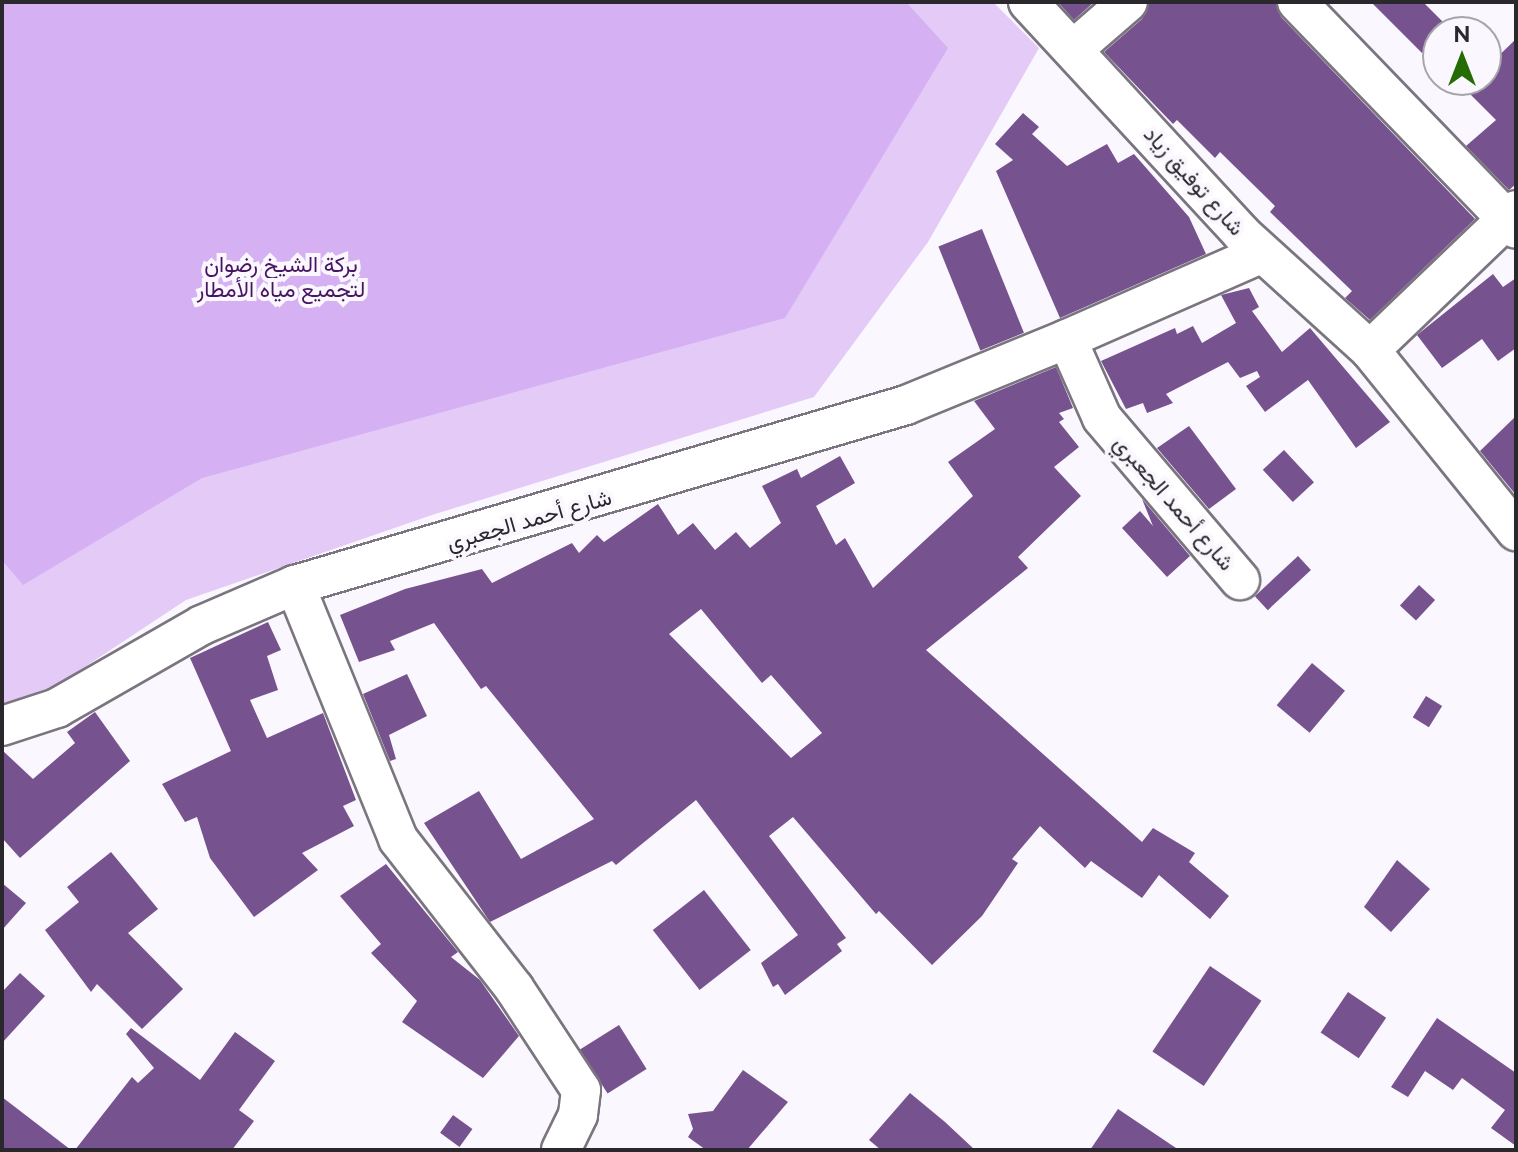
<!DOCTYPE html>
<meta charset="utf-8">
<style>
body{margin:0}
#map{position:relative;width:1518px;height:1152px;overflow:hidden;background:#fbf7fe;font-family:Raleway,Vazirmatn,sans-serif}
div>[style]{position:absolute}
.green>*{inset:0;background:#e3caf7}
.water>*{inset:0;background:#d5b0f3}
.building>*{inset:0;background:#76538f;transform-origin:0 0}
.roads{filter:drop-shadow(2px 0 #7a757f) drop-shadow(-2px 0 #7a757f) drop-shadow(0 2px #7a757f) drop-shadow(0 -2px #7a757f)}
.minor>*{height:38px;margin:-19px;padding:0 19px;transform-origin:19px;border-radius:19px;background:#fff}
span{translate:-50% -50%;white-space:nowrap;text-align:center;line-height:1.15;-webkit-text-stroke:8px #fbf7fe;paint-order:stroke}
.street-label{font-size:22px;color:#2a282c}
.park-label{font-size:22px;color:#461562}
.frame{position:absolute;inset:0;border:4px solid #2a282c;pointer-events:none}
.north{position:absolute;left:1422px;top:16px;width:80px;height:80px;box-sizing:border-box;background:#fbf7fe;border:2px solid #a7a4aa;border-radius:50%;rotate:0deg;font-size:22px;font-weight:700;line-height:32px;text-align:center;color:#2a282c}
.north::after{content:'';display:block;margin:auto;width:28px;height:36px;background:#266c05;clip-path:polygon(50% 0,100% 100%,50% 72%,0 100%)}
</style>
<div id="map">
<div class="green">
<div style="clip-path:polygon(2px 2px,993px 2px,1039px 48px,928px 242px,814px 397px,432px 515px,186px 600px,59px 684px,2px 705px)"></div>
</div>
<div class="water">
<div style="clip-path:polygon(2px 2px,906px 2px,948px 48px,785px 318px,202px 478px,23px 585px,2px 560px)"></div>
</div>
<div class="building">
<div style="clip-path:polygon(1058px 2px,1094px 2px,1074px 20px)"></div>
<div style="clip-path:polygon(1149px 2px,1276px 2px,1281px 17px,1475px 219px,1370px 320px,1345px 298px,1352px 291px,1270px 212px,1275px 206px,1220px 152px,1215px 158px,1177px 120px,1173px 124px,1104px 52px,1142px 19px)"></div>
<div style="clip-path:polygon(1371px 2px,1423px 2px,1449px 28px,1422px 53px)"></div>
<div style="clip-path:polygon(1516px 39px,1516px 184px,1509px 190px,1466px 146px,1496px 120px,1456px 80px,1486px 80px,1486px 68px)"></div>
<div style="clip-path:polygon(1023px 113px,1039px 127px,1032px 134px,1067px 166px,1107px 144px,1118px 163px,1134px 154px,1189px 217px,1206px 254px,1060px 318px,996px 171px,1013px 160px,995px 144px)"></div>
<div style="left:982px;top:229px;width:112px;height:47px;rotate:68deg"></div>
<div style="clip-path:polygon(1493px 274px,1503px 287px,1516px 278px,1516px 348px,1498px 361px,1482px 339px,1442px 368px,1417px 335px)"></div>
<div style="clip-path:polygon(1249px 288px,1259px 307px,1252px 311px,1282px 352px,1310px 328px,1390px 422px,1356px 448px,1308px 380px,1265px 412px,1246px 386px,1260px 377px,1257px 371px,1240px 378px,1228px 362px,1166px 394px,1173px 403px,1147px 413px,1143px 403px,1126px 409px,1101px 361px,1175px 328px,1177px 334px,1193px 326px,1202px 343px,1236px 323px,1221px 295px)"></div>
<div style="clip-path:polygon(evenodd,1056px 367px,1073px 408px,1059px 413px,1064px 419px,1059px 422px,1079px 447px,1054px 467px,1081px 496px,1018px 557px,1028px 568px,926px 650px,1142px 842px,1153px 828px,1195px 853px,1189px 862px,1229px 896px,1210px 919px,1159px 875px,1142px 898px,1091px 861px,1085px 868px,1040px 826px,1012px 859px,1018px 863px,982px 916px,932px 965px,879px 911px,876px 914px,793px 817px,769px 836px,846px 938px,837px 944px,842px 951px,785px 995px,778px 984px,773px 987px,761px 963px,798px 935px,696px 800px,616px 865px,612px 861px,490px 922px,424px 823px,479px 791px,521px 859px,594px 819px,486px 686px,481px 689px,434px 623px,390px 641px,395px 650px,359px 662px,340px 615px,405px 589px,482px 569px,492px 583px,572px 543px,579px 553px,597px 535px,604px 542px,658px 504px,678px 535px,693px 523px,715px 550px,736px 532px,750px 548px,781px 523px,762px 486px,797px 469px,801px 478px,840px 456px,855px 483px,816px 506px,836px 545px,845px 538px,873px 588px,973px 496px,948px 462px,995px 429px,974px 401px,1056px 367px,701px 609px,762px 683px,771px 675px,822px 733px,791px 758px,669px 634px,701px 609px)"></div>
<div style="clip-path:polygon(1516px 416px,1516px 495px,1480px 451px)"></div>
<div style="clip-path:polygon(1189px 426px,1236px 489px,1209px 509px,1157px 448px)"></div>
<div style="left:1284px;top:450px;width:44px;height:29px;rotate:47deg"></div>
<div style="clip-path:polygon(1142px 499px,1190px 556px,1167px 577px,1122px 528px,1140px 511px,1153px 526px)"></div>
<div style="left:1298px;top:556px;width:19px;height:59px;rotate:47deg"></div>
<div style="left:1419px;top:585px;width:22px;height:28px;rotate:43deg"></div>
<div style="clip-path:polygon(268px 622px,281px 650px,267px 656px,278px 690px,250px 700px,267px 738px,323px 713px,356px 800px,343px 806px,354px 826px,302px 853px,318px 870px,254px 917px,210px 858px,197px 817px,185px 822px,162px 784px,231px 751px,190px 658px)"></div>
<div style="left:1312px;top:663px;width:43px;height:55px;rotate:40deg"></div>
<div style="clip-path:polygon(407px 674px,427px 716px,389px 735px,396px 759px,390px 761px,363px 694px)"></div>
<div style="left:1426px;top:696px;width:19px;height:25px;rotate:32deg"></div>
<div style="clip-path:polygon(95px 712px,130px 761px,20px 858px,2px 838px,2px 750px,33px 779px,75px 743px,67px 732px)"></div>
<div style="clip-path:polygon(111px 852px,158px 909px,128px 933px,183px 989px,142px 1029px,97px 984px,91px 992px,45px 930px,79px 902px,67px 887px)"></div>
<div style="clip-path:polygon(1397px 860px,1430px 889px,1391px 932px,1364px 907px)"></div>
<div style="clip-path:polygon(386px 864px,458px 952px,451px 957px,480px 980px,519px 1036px,483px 1078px,402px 1022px,417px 1001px,371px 953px,381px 944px,340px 896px)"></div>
<div style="clip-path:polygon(2px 883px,26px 903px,2px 930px)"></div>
<div style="left:704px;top:890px;width:76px;height:65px;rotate:52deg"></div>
<div style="left:1210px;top:966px;width:62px;height:103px;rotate:34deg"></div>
<div style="clip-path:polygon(20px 973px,45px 996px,2px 1043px,2px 992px)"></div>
<div style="left:1348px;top:992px;width:46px;height:49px;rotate:34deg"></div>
<div style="clip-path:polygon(1437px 1018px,1516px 1073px,1516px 1146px,1491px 1128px,1505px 1110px,1462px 1078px,1453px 1090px,1425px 1071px,1408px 1097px,1391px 1087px)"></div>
<div style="left:619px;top:1025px;width:52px;height:46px;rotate:58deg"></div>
<div style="clip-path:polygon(131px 1028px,200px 1080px,235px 1032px,275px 1061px,239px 1110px,254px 1121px,232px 1150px,75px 1150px,132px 1077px,138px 1083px,154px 1068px,126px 1034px)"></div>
<div style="clip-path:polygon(743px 1070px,788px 1102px,747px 1150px,706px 1150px,688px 1137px,693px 1129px,688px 1114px,713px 1111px)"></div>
<div style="clip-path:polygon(910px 1093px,945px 1122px,975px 1150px,881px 1150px,869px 1140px)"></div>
<div style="clip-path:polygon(2px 1097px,71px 1150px,2px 1150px)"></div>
<div style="clip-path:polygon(1118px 1109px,1179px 1150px,1090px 1150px)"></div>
<div style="left:453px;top:1115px;width:24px;height:22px;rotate:36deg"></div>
</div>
<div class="roads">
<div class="minor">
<div style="left:1028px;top:2px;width:316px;rotate:47.3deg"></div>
<div style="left:1242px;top:234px;width:173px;rotate:42.2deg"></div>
<div style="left:1370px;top:350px;width:233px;rotate:51.1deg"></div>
<div style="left:1297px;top:2px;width:315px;rotate:46deg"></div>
<div style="left:1075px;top:48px;width:70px;rotate:-41deg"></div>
<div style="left:1067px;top:339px;width:212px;rotate:-23.7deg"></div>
<div style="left:1370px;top:350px;width:202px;rotate:-43.8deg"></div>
<div style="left:295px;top:585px;width:274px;rotate:67.9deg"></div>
<div style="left:398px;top:839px;width:189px;rotate:52.1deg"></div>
<div style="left:514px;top:988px;width:122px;rotate:56.7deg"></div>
<div style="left:581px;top:1090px;width:25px;rotate:97deg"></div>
<div style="left:578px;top:1115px;width:39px;rotate:116deg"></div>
<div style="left:2px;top:726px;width:58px;rotate:-18.1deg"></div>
<div style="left:57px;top:708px;width:167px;rotate:-29.8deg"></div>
<div style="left:202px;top:625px;width:101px;rotate:-23.3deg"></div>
<div style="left:295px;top:585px;width:637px;rotate:-16.41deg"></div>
<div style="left:906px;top:405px;width:174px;rotate:-22.3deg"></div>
<div style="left:1067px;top:339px;width:86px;rotate:66.1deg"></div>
<div style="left:1102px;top:418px;width:213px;rotate:49.6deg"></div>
</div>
</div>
<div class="street-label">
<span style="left:1194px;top:181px;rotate:48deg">شارع توفيق زياد</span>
<span style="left:1174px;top:503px;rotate:49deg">شارع أحمد الجعبري</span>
<span style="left:529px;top:520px;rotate:-16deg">شارع أحمد الجعبري</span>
</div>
<div class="park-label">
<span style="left:281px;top:277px">بركة الشيخ رضوان<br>لتجميع مياه الأمطار</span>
</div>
<div class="frame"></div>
<div class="north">N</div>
</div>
